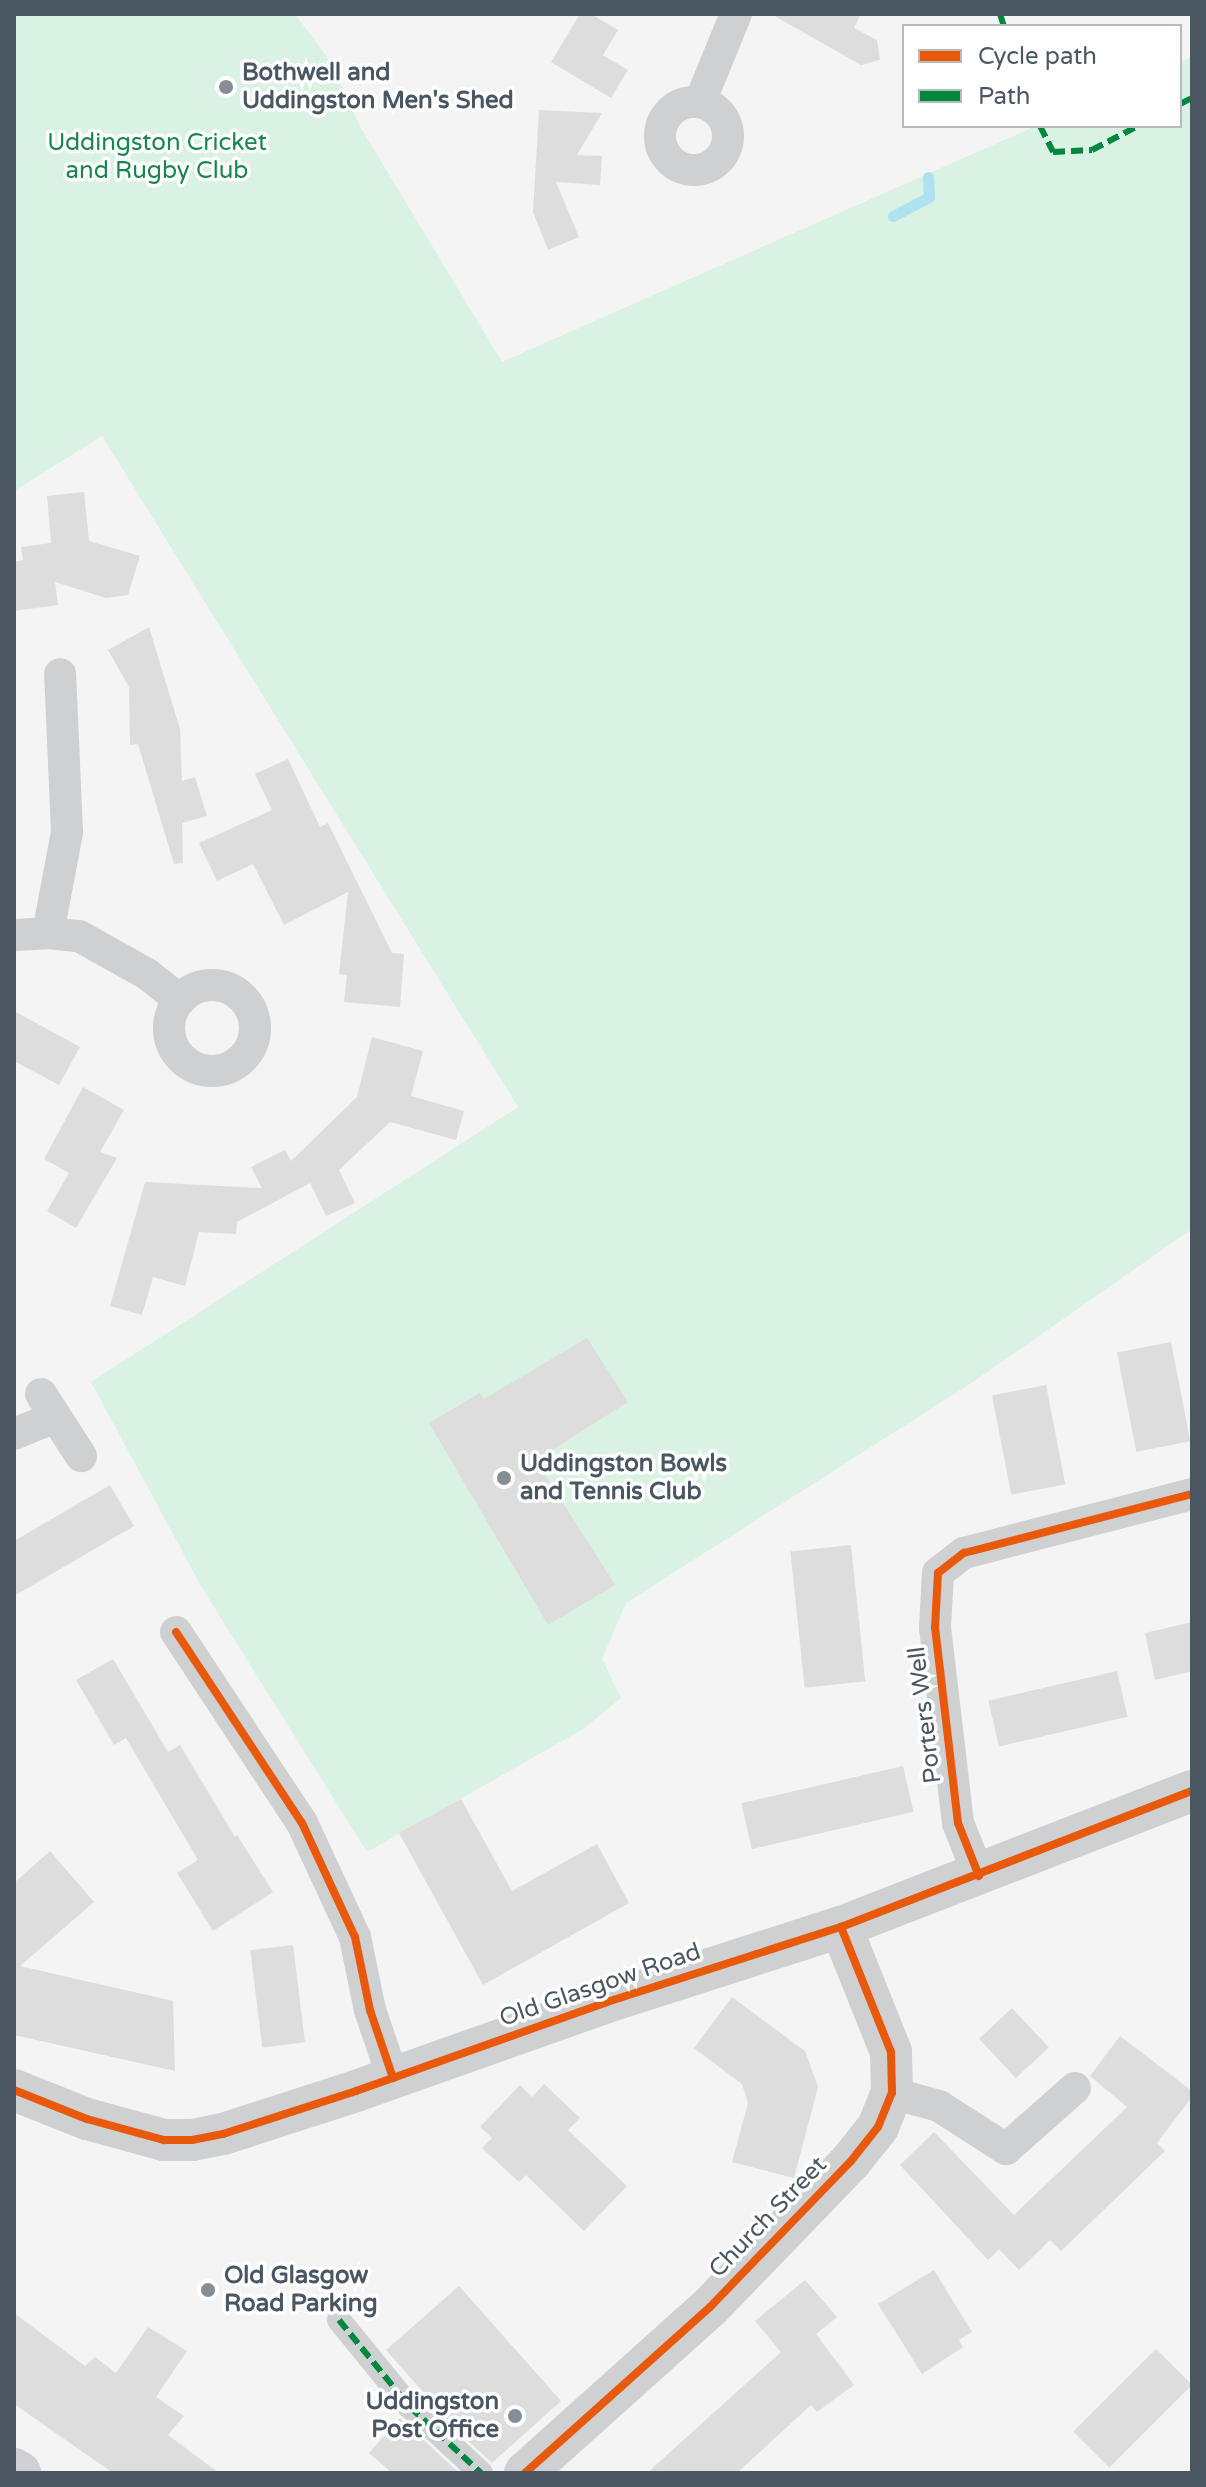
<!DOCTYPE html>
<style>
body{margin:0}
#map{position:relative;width:1206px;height:2487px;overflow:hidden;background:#f4f4f4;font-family:"Varela Round",sans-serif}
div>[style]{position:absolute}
.green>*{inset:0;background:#d9f2e3}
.stream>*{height:11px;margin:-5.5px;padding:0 5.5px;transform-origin:5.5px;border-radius:5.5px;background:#aee2f0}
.building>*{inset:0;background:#ddddde;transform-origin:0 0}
.pedestrian>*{height:24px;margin:-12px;padding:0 12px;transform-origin:12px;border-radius:12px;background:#ced0d2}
.minor>*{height:32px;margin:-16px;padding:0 16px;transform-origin:16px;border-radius:16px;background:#ced0d2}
.minor>.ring{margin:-16px;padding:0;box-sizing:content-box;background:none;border:32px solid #ced0d2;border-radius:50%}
.tertiary>*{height:42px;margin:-21px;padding:0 21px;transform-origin:21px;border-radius:21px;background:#ced0d2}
.secondary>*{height:44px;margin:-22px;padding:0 22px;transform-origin:22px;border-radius:22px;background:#ced0d4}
.quiet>*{height:6px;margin-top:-3px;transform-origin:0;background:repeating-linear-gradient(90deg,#00873e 0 12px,transparent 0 18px)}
.cycleway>*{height:8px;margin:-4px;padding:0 4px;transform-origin:4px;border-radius:4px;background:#e8590c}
.dots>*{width:22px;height:22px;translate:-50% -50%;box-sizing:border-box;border:4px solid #fff;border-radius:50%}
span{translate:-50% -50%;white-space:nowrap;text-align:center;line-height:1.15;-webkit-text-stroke:7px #fff;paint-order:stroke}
.poi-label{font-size:24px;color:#4a5661;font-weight:700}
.left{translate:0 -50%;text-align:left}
.right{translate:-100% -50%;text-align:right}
.park-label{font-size:24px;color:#17864f}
.street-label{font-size:24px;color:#4a5661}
.frame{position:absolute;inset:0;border:16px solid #4a5661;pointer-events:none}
.legend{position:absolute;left:902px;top:24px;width:280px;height:104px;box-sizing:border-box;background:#fff;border:2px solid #b7bbc0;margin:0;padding:10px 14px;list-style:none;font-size:24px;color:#4a5661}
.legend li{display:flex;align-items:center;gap:16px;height:40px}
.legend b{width:40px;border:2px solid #b7bbc0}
</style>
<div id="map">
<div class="green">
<div style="clip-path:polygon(14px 14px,295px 14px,330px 61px,361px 128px,502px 362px,1036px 126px,1180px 126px,1180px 62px,1192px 57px,1192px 1229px,973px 1382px,626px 1603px,602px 1659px,621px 1698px,583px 1729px,367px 1852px,201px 1586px,91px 1382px,518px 1107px,102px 436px,14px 491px)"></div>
</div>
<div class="stream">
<div style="left:893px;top:216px;width:41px;rotate:-27.8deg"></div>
<div style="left:929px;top:197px;width:20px;rotate:-93deg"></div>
</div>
<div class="building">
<div style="clip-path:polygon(580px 14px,591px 14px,618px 30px,603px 55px,628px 70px,611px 98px,551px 62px)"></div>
<div style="clip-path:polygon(771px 14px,861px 14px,854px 28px,877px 40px,880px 60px,861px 65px)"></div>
<div style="clip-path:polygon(539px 110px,602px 113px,577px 155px,602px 156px,600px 185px,556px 182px,579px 237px,548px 250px,533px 212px)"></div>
<div style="clip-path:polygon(84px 492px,89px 541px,140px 556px,128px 595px,106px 598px,55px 582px,58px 605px,14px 611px,14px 562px,23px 560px,21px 547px,51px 543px,47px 496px)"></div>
<div style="clip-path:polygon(149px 627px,180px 729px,182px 781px,195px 777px,207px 816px,182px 823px,183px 863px,174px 864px,138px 744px,130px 745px,129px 687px,108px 650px)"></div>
<div style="clip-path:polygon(288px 759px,320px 827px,328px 823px,392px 953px,404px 954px,400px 1007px,344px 1002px,347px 975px,339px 974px,348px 892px,284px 925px,253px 864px,217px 881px,199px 843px,272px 810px,255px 774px)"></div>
<div style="clip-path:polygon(14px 1011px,80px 1047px,59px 1085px,14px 1061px)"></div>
<div style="clip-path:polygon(372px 1037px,423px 1051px,411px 1096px,464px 1111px,456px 1140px,390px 1122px,339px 1170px,355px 1203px,326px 1216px,310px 1183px,237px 1222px,236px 1234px,199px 1232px,185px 1286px,153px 1277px,142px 1315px,110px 1306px,145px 1182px,262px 1188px,251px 1167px,285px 1150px,291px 1161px,357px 1097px)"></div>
<div style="clip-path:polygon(83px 1087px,124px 1110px,100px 1152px,117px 1158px,76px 1228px,47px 1211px,69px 1173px,44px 1159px)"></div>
<div style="clip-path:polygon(587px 1338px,628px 1402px,536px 1460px,615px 1585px,548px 1625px,429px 1423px,480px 1393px,484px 1399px)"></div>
<div style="left:1171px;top:1342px;width:101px;height:55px;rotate:79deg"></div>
<div style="left:1046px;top:1385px;width:101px;height:55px;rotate:79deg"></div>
<div style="clip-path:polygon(110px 1485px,134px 1526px,14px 1596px,14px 1541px)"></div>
<div style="left:851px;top:1545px;width:137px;height:61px;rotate:84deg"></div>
<div style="clip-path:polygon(1192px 1622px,1192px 1671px,1155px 1680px,1145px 1633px)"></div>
<div style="clip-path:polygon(113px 1659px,168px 1752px,180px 1745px,235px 1837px,237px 1835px,273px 1892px,213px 1931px,177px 1873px,198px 1860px,126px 1738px,114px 1745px,76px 1680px)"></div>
<div style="left:1117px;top:1671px;width:47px;height:132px;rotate:77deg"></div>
<div style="left:903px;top:1766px;width:47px;height:166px;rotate:77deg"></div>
<div style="clip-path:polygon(461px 1799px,512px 1891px,597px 1844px,629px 1903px,483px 1985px,399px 1833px)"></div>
<div style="clip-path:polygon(50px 1851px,94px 1902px,20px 1966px,173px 2001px,175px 2071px,14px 2035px,14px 1883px)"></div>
<div style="left:293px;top:1945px;width:98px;height:43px;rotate:83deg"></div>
<div style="clip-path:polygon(732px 1997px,805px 2051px,818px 2087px,794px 2178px,732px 2162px,748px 2103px,742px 2084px,694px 2048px)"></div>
<div style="left:1012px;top:2008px;width:54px;height:45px;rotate:47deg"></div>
<div style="clip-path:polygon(1120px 2036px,1192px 2091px,1192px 2097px,1157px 2143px,1165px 2151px,1061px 2251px,1050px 2240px,1019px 2270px,999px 2249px,988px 2260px,900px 2165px,934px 2132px,1014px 2215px,1127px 2107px,1090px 2076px)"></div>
<div style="clip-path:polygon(544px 2084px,580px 2118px,568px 2130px,627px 2186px,584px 2231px,526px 2175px,519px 2182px,482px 2148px,492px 2138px,480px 2127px,520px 2085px,532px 2097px)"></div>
<div style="clip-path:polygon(934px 2270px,972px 2332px,959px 2340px,963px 2347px,922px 2374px,878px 2304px)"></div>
<div style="clip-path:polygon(805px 2280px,837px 2317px,816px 2334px,854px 2385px,817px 2412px,811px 2405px,737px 2473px,647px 2473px,781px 2352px,755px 2321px)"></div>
<div style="clip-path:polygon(459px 2286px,561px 2401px,492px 2463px,421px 2397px,423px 2392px,386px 2350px)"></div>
<div style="clip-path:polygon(14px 2313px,85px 2366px,95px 2357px,116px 2373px,148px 2327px,187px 2351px,156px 2397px,184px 2416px,168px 2435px,219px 2473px,113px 2473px,14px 2404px)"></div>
<div style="left:1156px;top:2349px;width:51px;height:117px;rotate:45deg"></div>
<div style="clip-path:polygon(400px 2418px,459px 2473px,392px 2473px,369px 2453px)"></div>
</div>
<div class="pedestrian">
<div style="left:339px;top:2320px;width:112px;rotate:50.8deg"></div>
<div style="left:410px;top:2407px;width:97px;rotate:42.9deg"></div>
</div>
<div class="minor">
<div class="ring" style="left:660px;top:102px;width:36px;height:36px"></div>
<div style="left:700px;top:102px;width:95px;rotate:-67.8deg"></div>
<div style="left:48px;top:933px;width:103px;rotate:-79.3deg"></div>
<div style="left:67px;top:832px;width:158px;rotate:-92.5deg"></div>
<div style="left:14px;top:935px;width:34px;rotate:-3deg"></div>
<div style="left:48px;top:933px;width:31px;rotate:6deg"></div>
<div style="left:79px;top:936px;width:78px;rotate:29.2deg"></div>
<div style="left:147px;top:974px;width:42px;rotate:38.2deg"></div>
<div class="ring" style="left:169px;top:985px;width:54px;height:54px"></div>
<div style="left:41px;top:1394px;width:74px;rotate:57.2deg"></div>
<div style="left:14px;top:1434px;width:44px;rotate:-22.5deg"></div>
<div style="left:176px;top:1632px;width:229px;rotate:56.6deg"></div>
<div style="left:302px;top:1823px;width:126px;rotate:65.1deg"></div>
<div style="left:355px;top:1937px;width:75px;rotate:78.4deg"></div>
<div style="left:370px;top:2010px;width:72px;rotate:71.3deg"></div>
<div style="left:979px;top:1876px;width:57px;rotate:-111.6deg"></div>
<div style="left:958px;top:1823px;width:196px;rotate:-96.7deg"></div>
<div style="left:935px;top:1628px;width:55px;rotate:-86.9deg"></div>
<div style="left:938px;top:1573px;width:33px;rotate:-38deg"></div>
<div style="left:964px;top:1553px;width:236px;rotate:-14.5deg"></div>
<div style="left:892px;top:2093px;width:49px;rotate:15.5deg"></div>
<div style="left:939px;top:2106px;width:80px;rotate:32.7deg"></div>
<div style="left:1006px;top:2149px;width:92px;rotate:-41.5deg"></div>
</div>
<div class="tertiary">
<div style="left:14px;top:2090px;width:79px;rotate:21.7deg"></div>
<div style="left:87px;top:2119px;width:80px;rotate:15.3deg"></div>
<div style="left:164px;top:2140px;width:28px"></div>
<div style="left:192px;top:2140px;width:32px;rotate:-11deg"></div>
<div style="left:223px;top:2134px;width:140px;rotate:-17.9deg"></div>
<div style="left:356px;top:2091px;width:266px;rotate:-19.5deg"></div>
<div style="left:607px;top:2002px;width:246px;rotate:-17.8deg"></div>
<div style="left:841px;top:1927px;width:376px;rotate:-21.2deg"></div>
<div style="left:525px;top:2473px;width:249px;rotate:-41.9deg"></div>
<div style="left:710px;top:2307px;width:203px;rotate:-46deg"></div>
<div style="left:851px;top:2161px;width:43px;rotate:-51.5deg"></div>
<div style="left:878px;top:2127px;width:37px;rotate:-68deg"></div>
<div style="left:892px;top:2093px;width:41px;rotate:-91.4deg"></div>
<div style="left:891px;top:2052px;width:135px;rotate:-111.8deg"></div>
</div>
<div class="secondary">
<div style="left:14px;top:2470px;width:6px;rotate:31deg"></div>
</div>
<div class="quiet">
<div style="left:1000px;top:14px;width:13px;rotate:72deg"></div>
<div style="left:1180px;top:104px;width:13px;rotate:-27deg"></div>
<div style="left:1040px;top:126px;width:29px;rotate:63deg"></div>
<div style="left:1053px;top:152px;width:39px;rotate:-3deg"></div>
<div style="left:1092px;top:150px;width:52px;rotate:-27.6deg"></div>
<div style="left:339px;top:2320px;width:112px;rotate:50.8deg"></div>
<div style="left:410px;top:2407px;width:97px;rotate:42.9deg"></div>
</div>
<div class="cycleway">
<div style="left:176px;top:1632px;width:229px;rotate:56.6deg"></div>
<div style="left:302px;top:1823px;width:126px;rotate:65.1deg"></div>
<div style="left:355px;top:1937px;width:75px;rotate:78.4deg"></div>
<div style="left:370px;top:2010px;width:72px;rotate:71.3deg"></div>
<div style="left:979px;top:1876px;width:57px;rotate:-111.6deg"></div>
<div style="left:958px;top:1823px;width:196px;rotate:-96.7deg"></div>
<div style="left:935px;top:1628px;width:55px;rotate:-86.9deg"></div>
<div style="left:938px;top:1573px;width:33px;rotate:-38deg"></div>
<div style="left:964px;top:1553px;width:236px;rotate:-14.5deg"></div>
<div style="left:14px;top:2090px;width:79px;rotate:21.7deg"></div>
<div style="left:87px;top:2119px;width:80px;rotate:15.3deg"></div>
<div style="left:164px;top:2140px;width:28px"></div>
<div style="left:192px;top:2140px;width:32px;rotate:-11deg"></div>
<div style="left:223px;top:2134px;width:140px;rotate:-17.9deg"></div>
<div style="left:356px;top:2091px;width:266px;rotate:-19.5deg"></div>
<div style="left:607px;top:2002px;width:246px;rotate:-17.8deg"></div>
<div style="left:841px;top:1927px;width:376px;rotate:-21.2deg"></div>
<div style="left:525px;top:2473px;width:249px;rotate:-41.9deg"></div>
<div style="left:710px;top:2307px;width:203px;rotate:-46deg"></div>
<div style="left:851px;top:2161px;width:43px;rotate:-51.5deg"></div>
<div style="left:878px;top:2127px;width:37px;rotate:-68deg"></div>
<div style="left:892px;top:2093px;width:41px;rotate:-91.4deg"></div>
<div style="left:891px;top:2052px;width:135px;rotate:-111.8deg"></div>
</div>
<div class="dots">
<div style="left:226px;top:87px;background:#868d94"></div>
<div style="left:504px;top:1478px;background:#868d94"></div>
<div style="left:208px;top:2290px;background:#868d94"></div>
<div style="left:515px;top:2416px;background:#868d94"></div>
</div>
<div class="poi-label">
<span class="left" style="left:242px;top:87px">Bothwell and<br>Uddingston Men's Shed</span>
<span class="left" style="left:520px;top:1478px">Uddingston Bowls<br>and Tennis Club</span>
<span class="left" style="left:224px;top:2290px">Old Glasgow<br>Road Parking</span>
<span class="right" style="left:499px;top:2416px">Uddingston<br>Post Office</span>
</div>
<div class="park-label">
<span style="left:157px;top:157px">Uddingston Cricket<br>and Rugby Club</span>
</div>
<div class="street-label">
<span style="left:925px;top:1715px;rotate:-97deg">Porters Well</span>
<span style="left:600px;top:1985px;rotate:-19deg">Old Glasgow Road</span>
<span style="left:768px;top:2217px;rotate:-46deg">Church Street</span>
</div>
<div class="frame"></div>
<ul class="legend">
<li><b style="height:10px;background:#e8590c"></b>Cycle path</li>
<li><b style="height:10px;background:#00873e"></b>Path</li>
</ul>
</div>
